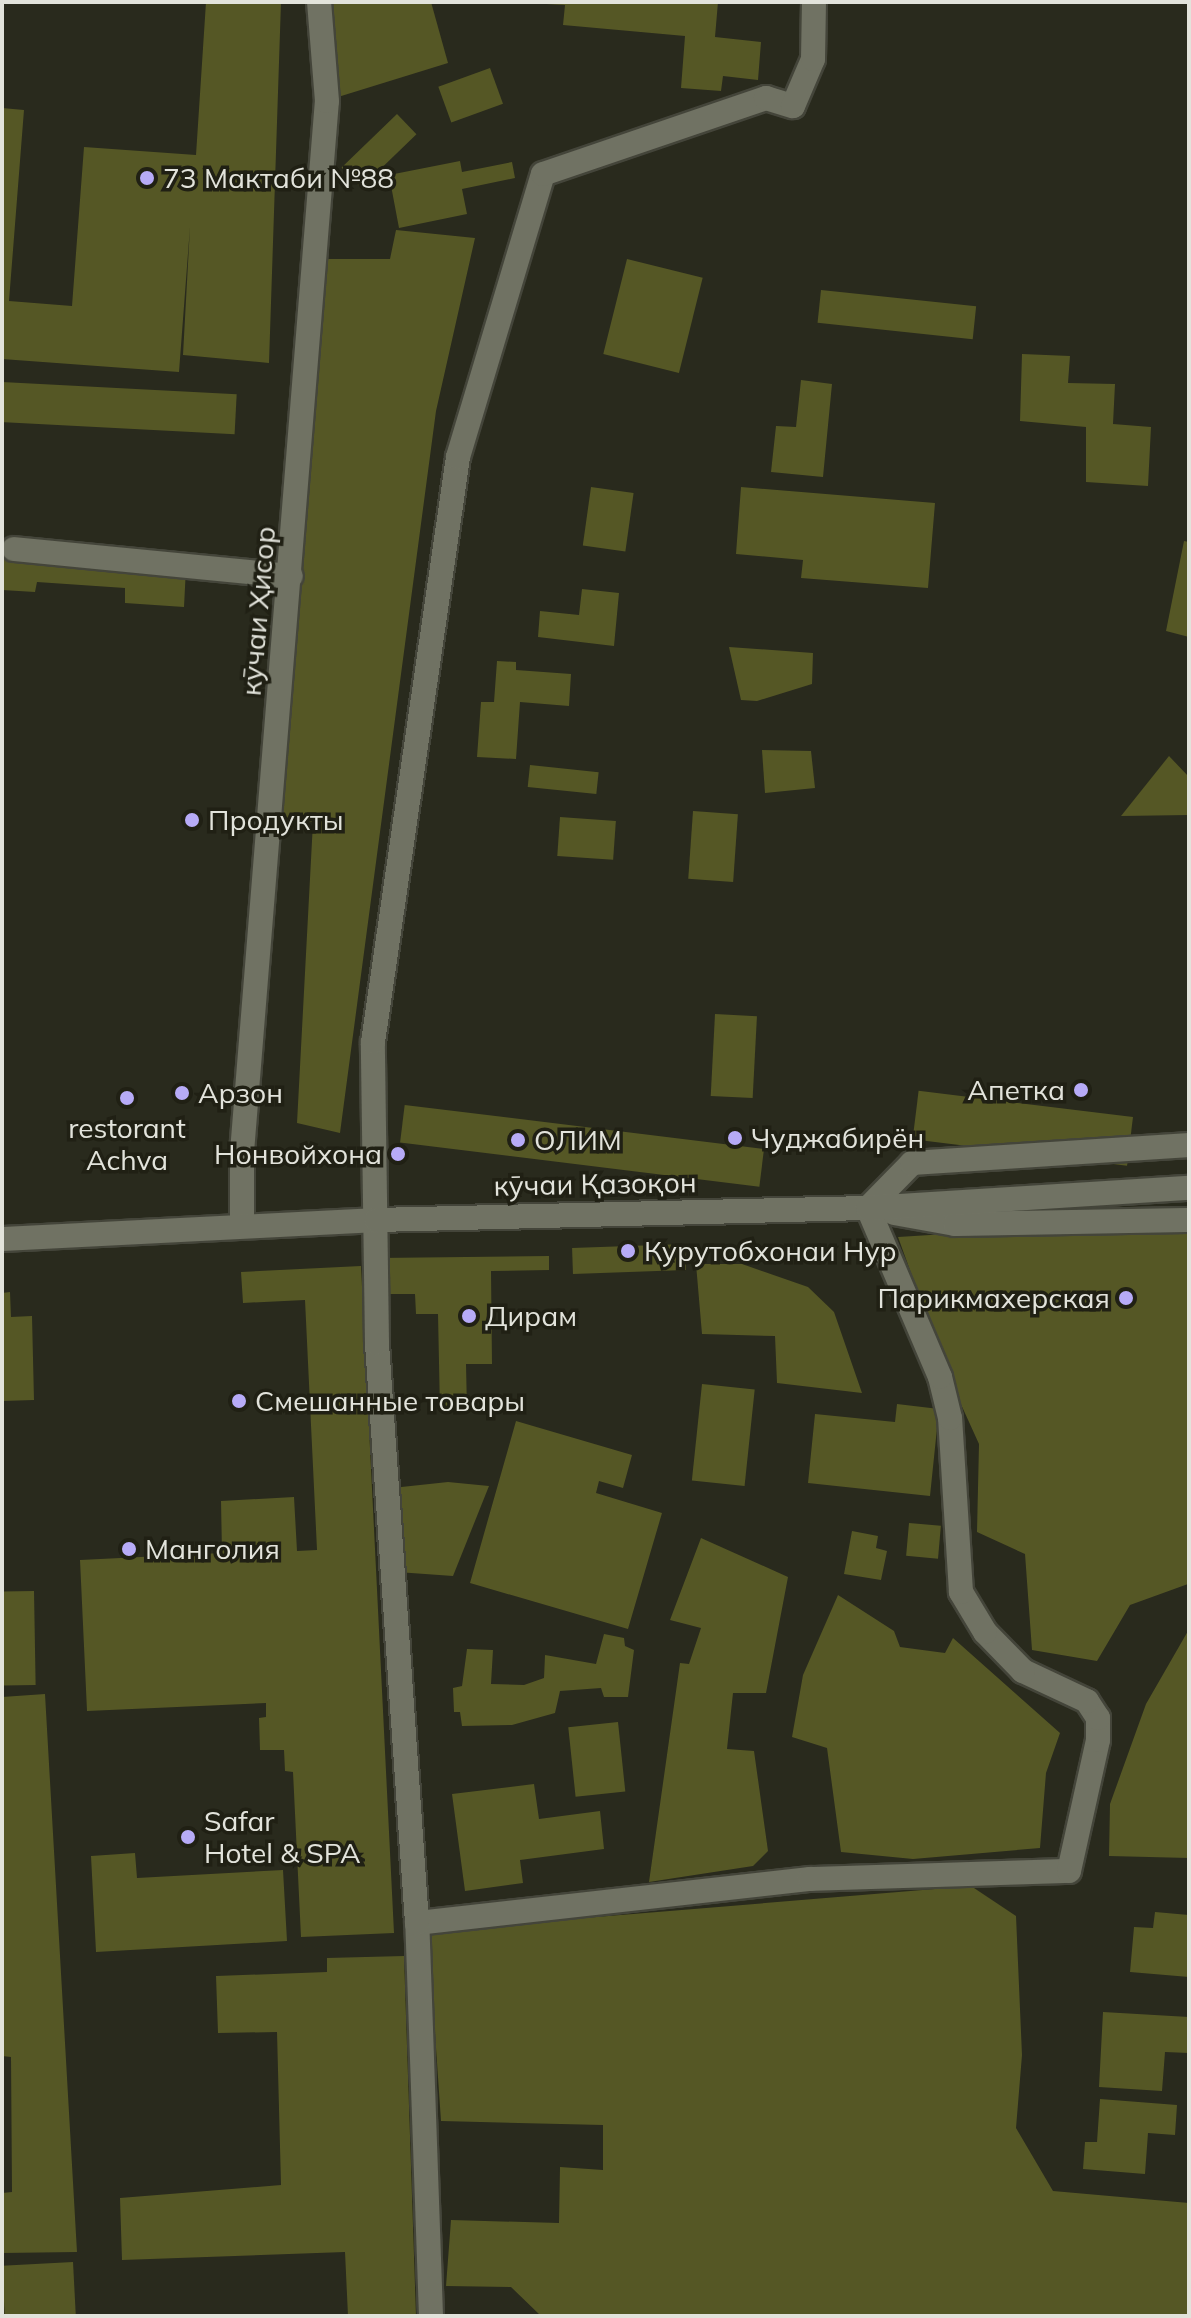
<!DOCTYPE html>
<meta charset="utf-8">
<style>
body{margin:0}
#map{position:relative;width:1191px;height:2318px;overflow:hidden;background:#292a1d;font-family:Mulish,sans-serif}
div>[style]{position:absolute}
.forest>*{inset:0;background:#555725;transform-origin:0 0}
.roads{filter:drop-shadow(2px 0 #44453a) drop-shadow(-2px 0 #44453a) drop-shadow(0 2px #44453a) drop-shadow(0 -2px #44453a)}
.minor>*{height:24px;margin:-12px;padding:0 12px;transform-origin:12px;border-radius:12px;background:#707263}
.tertiary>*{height:24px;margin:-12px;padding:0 12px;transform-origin:12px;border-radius:12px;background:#707263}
.dots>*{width:22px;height:22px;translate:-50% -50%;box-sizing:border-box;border:4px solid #202014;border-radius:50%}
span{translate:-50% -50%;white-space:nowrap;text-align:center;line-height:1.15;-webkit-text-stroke:7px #202014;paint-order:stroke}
.poi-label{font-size:28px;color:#e2e3db}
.left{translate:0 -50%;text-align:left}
.right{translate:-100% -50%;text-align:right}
.street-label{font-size:28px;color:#e2e3db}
.frame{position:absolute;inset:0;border:4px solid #e2e3db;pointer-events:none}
</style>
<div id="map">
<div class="forest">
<div style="clip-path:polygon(206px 2px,281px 2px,269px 363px,183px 355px,190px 227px,179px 372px,2px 359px,2px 108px,24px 110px,9px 301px,72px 306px,84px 147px,196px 155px)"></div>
<div style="clip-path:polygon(323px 2px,431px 2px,448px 63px,338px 97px)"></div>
<div style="clip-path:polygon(718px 2px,715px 37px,761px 42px,758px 80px,723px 76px,721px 91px,681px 88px,685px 36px,563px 25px,565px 5px,546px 4px)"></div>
<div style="left:490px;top:68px;width:38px;height:55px;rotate:70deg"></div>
<div style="left:397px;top:114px;width:28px;height:77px;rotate:46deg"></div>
<div style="clip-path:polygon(460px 161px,462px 172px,512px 162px,515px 178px,462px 189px,467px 214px,399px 228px,389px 175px)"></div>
<div style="clip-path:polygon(396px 230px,475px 238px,436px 411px,340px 1133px,297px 1123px,313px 822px,283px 817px,297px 487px,322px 259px,390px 259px)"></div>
<div style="left:627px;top:259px;width:78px;height:98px;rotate:14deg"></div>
<div style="left:821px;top:290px;width:156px;height:33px;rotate:6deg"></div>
<div style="clip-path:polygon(1022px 354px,1070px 356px,1068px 383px,1115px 384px,1113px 424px,1151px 427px,1148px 486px,1086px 482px,1086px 427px,1020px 421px)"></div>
<div style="clip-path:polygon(801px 380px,832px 384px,823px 477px,771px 472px,776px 426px,796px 427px)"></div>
<div style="left:2px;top:382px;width:235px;height:40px;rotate:3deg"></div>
<div style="left:591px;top:487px;width:43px;height:59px;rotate:8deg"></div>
<div style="clip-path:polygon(741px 487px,935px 503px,928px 588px,801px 578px,803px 560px,736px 554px)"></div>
<div style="clip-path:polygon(1184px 541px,1189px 542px,1189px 637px,1166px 631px)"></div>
<div style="clip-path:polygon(2px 555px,186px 568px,184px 607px,125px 603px,125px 588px,37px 582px,35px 592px,2px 590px)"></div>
<div style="clip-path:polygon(582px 589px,619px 593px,614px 646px,538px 637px,540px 611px,579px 615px)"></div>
<div style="clip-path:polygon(729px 647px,813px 653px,812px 684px,757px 701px,741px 700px)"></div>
<div style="clip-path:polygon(497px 661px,516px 662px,516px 670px,571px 674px,569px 706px,520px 702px,516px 759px,477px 757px,481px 702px,494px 702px)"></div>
<div style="clip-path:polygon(762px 750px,811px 751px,815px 788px,765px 793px)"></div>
<div style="clip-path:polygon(1169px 756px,1189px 777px,1189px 815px,1121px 816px)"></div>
<div style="left:530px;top:765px;width:69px;height:22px;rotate:6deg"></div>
<div style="left:693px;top:811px;width:45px;height:68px;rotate:4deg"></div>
<div style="left:560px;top:817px;width:56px;height:39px;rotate:4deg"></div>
<div style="left:715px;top:1014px;width:42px;height:82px;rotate:3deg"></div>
<div style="left:1133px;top:1117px;width:49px;height:216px;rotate:97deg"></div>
<div style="left:764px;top:1149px;width:38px;height:362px;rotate:97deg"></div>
<div style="clip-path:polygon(1189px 1219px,1189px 1858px,1109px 1856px,1110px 1804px,1146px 1704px,1188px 1631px,1188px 1584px,1130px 1605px,1097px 1661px,1032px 1650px,1025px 1554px,977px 1532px,979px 1444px,949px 1378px,898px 1237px)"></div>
<div style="left:685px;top:1244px;width:26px;height:113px;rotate:88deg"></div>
<div style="clip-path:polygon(549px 1256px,549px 1270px,491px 1271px,492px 1364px,466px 1364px,467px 1410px,440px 1411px,438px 1314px,416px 1314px,415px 1294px,379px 1294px,378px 1258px)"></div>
<div style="clip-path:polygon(696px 1264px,742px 1264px,808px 1287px,834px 1312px,862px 1393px,777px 1383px,775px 1336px,702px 1334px)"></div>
<div style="clip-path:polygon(361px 1266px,394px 1933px,301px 1937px,293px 1772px,285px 1771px,284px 1750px,260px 1750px,259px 1718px,266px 1717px,266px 1703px,87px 1711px,80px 1560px,222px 1553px,221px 1501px,294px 1497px,297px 1551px,317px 1550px,305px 1300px,243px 1303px,241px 1272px)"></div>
<div style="clip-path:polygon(10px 1292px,11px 1317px,32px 1316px,34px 1400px,2px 1401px,2px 1293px)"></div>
<div style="left:702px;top:1384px;width:53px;height:97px;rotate:6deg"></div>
<div style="clip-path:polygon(897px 1404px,939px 1409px,930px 1496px,808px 1483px,815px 1414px,895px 1422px)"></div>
<div style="clip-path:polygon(516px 1421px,632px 1455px,623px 1488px,599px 1481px,596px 1493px,662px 1513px,628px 1629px,470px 1583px)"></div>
<div style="clip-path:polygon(448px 1482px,489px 1486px,453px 1576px,397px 1572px,392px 1488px)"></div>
<div style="left:909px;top:1523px;width:32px;height:33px;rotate:5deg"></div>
<div style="clip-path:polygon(852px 1531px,878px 1536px,876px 1548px,887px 1551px,881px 1580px,844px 1574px)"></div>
<div style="clip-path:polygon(701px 1538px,788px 1577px,766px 1693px,733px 1693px,727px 1749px,754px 1751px,768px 1851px,753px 1866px,649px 1882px,680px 1663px,689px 1664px,701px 1628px,670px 1620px)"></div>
<div style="left:34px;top:1591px;width:94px;height:32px;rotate:89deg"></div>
<div style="clip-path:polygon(838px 1595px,894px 1631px,900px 1647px,945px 1653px,953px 1638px,1060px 1733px,1046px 1773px,1040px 1848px,913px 1859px,841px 1852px,827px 1748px,792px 1737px,803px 1675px)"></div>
<div style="clip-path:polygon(604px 1634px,624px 1638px,625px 1646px,634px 1650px,628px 1697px,604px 1697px,601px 1688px,560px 1691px,555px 1713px,512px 1725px,462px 1726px,460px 1712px,454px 1712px,453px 1688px,462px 1686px,467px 1649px,493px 1650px,491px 1684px,524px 1685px,544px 1678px,545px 1655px,596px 1664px)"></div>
<div style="clip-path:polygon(45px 1694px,77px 2252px,2px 2253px,2px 2193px,12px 2192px,11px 2057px,2px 2056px,2px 1697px)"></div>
<div style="left:618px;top:1722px;width:70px;height:50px;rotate:84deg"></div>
<div style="clip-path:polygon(534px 1784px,539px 1819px,600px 1811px,604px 1849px,520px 1860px,523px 1883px,465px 1891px,452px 1794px)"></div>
<div style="clip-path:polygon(135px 1853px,137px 1878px,283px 1870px,287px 1941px,96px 1952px,91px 1856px)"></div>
<div style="clip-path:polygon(971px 1886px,1016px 1916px,1022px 2055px,1016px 2128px,1053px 2191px,1189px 2203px,1189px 2316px,541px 2316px,511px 2287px,446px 2286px,451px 2220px,559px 2223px,560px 2167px,603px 2170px,603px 2125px,441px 2121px,428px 1931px)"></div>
<div style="clip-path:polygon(1155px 1912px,1189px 1915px,1189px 1977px,1130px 1972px,1134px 1927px,1153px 1928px)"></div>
<div style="clip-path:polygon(404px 1956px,416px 2316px,348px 2316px,345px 2252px,122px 2260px,120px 2198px,281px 2185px,277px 2032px,218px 2033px,216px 1976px,327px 1972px,327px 1958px)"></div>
<div style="clip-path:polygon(1103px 2012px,1189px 2017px,1189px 2053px,1165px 2052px,1162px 2091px,1099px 2087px)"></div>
<div style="clip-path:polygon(1100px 2099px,1177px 2105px,1175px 2135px,1148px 2133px,1145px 2174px,1083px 2169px,1085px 2142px,1097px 2142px)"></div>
<div style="left:73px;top:2262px;width:54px;height:71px;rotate:87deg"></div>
</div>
<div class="roads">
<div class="minor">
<div style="left:14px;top:549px;width:278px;rotate:5.6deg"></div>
<div style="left:242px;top:1226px;width:74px;rotate:-90deg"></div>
<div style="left:242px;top:1152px;width:1054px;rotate:-85.38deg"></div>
<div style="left:327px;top:101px;width:99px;rotate:-94.6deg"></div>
<div style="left:417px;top:1923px;width:395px;rotate:-6.4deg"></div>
<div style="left:810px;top:1879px;width:259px;rotate:-1.8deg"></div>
<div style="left:1069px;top:1871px;width:134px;rotate:-77.5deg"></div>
<div style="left:1098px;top:1740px;width:22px;rotate:-90deg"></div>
<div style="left:1098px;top:1718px;width:20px;rotate:-123deg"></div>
<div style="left:1087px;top:1701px;width:71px;rotate:-154.9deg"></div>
<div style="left:1023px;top:1671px;width:54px;rotate:-134.3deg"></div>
<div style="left:985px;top:1632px;width:47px;rotate:-121deg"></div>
<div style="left:961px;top:1592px;width:174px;rotate:-93.6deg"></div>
<div style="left:950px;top:1418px;width:42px;rotate:-103.7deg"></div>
<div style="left:940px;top:1377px;width:184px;rotate:-113.1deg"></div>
<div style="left:431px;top:2316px;width:393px;rotate:-92deg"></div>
<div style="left:417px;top:1923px;width:581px;rotate:-93.95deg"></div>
<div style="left:377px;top:1343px;width:301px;rotate:-90.8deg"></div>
<div style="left:373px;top:1042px;width:591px;rotate:-81.73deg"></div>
<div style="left:458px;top:457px;width:295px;rotate:-73.3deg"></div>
<div style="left:543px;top:174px;width:236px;rotate:-18.8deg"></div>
<div style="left:766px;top:98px;width:28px;rotate:17deg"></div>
<div style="left:793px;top:106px;width:51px;rotate:-66.9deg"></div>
<div style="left:813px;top:59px;width:57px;rotate:-89deg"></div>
</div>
<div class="tertiary">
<div style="left:868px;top:1208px;width:63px;rotate:-45.6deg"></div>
<div style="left:912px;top:1163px;width:278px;rotate:-3.7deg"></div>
<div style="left:894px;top:1213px;width:62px;rotate:10.2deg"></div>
<div style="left:955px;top:1224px;width:234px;rotate:-1deg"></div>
<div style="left:2px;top:1239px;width:374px;rotate:-2.9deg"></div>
<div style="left:376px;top:1220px;width:492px;rotate:-1.4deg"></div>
<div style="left:868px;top:1208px;width:322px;rotate:-3.6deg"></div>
</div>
</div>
<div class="dots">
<div style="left:147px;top:178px;background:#b7abf7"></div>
<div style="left:192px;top:820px;background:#b7abf7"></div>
<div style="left:1081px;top:1090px;background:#b7abf7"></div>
<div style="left:182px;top:1093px;background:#b7abf7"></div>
<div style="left:127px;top:1098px;background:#b7abf7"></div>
<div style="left:735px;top:1138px;background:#b7abf7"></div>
<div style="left:518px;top:1140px;background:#b7abf7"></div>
<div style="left:398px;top:1154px;background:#b7abf7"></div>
<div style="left:628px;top:1251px;background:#b7abf7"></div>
<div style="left:1126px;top:1298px;background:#b7abf7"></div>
<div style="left:469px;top:1316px;background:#b7abf7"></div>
<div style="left:239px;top:1401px;background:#b7abf7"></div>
<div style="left:129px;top:1549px;background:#b7abf7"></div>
<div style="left:188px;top:1837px;background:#b7abf7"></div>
</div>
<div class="poi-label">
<span class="left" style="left:163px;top:178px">73 Мактаби №88</span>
<span class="left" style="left:208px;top:820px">Продукты</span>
<span class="right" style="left:1065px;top:1090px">Апетка</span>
<span class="left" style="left:198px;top:1093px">Арзон</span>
<span style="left:127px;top:1144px">restorant<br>Achva</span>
<span class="left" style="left:751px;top:1138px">Чуджабирён</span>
<span class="left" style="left:534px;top:1140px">ОЛИМ</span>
<span class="right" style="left:382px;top:1154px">Нонвойхона</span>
<span class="left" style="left:644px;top:1251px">Курутобхонаи Нур</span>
<span class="right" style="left:1110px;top:1298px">Парикмахерская</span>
<span class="left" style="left:485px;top:1316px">Дирам</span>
<span class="left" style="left:255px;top:1401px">Смешанные товары</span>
<span class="left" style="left:145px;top:1549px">Манголия</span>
<span class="left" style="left:204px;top:1837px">Safar<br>Hotel &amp; SPA</span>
</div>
<div class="street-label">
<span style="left:258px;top:611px;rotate:-85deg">кӯчаи Ҳисор</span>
<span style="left:595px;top:1184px;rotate:-1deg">кӯчаи Қазоқон</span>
</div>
<div class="frame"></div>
</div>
